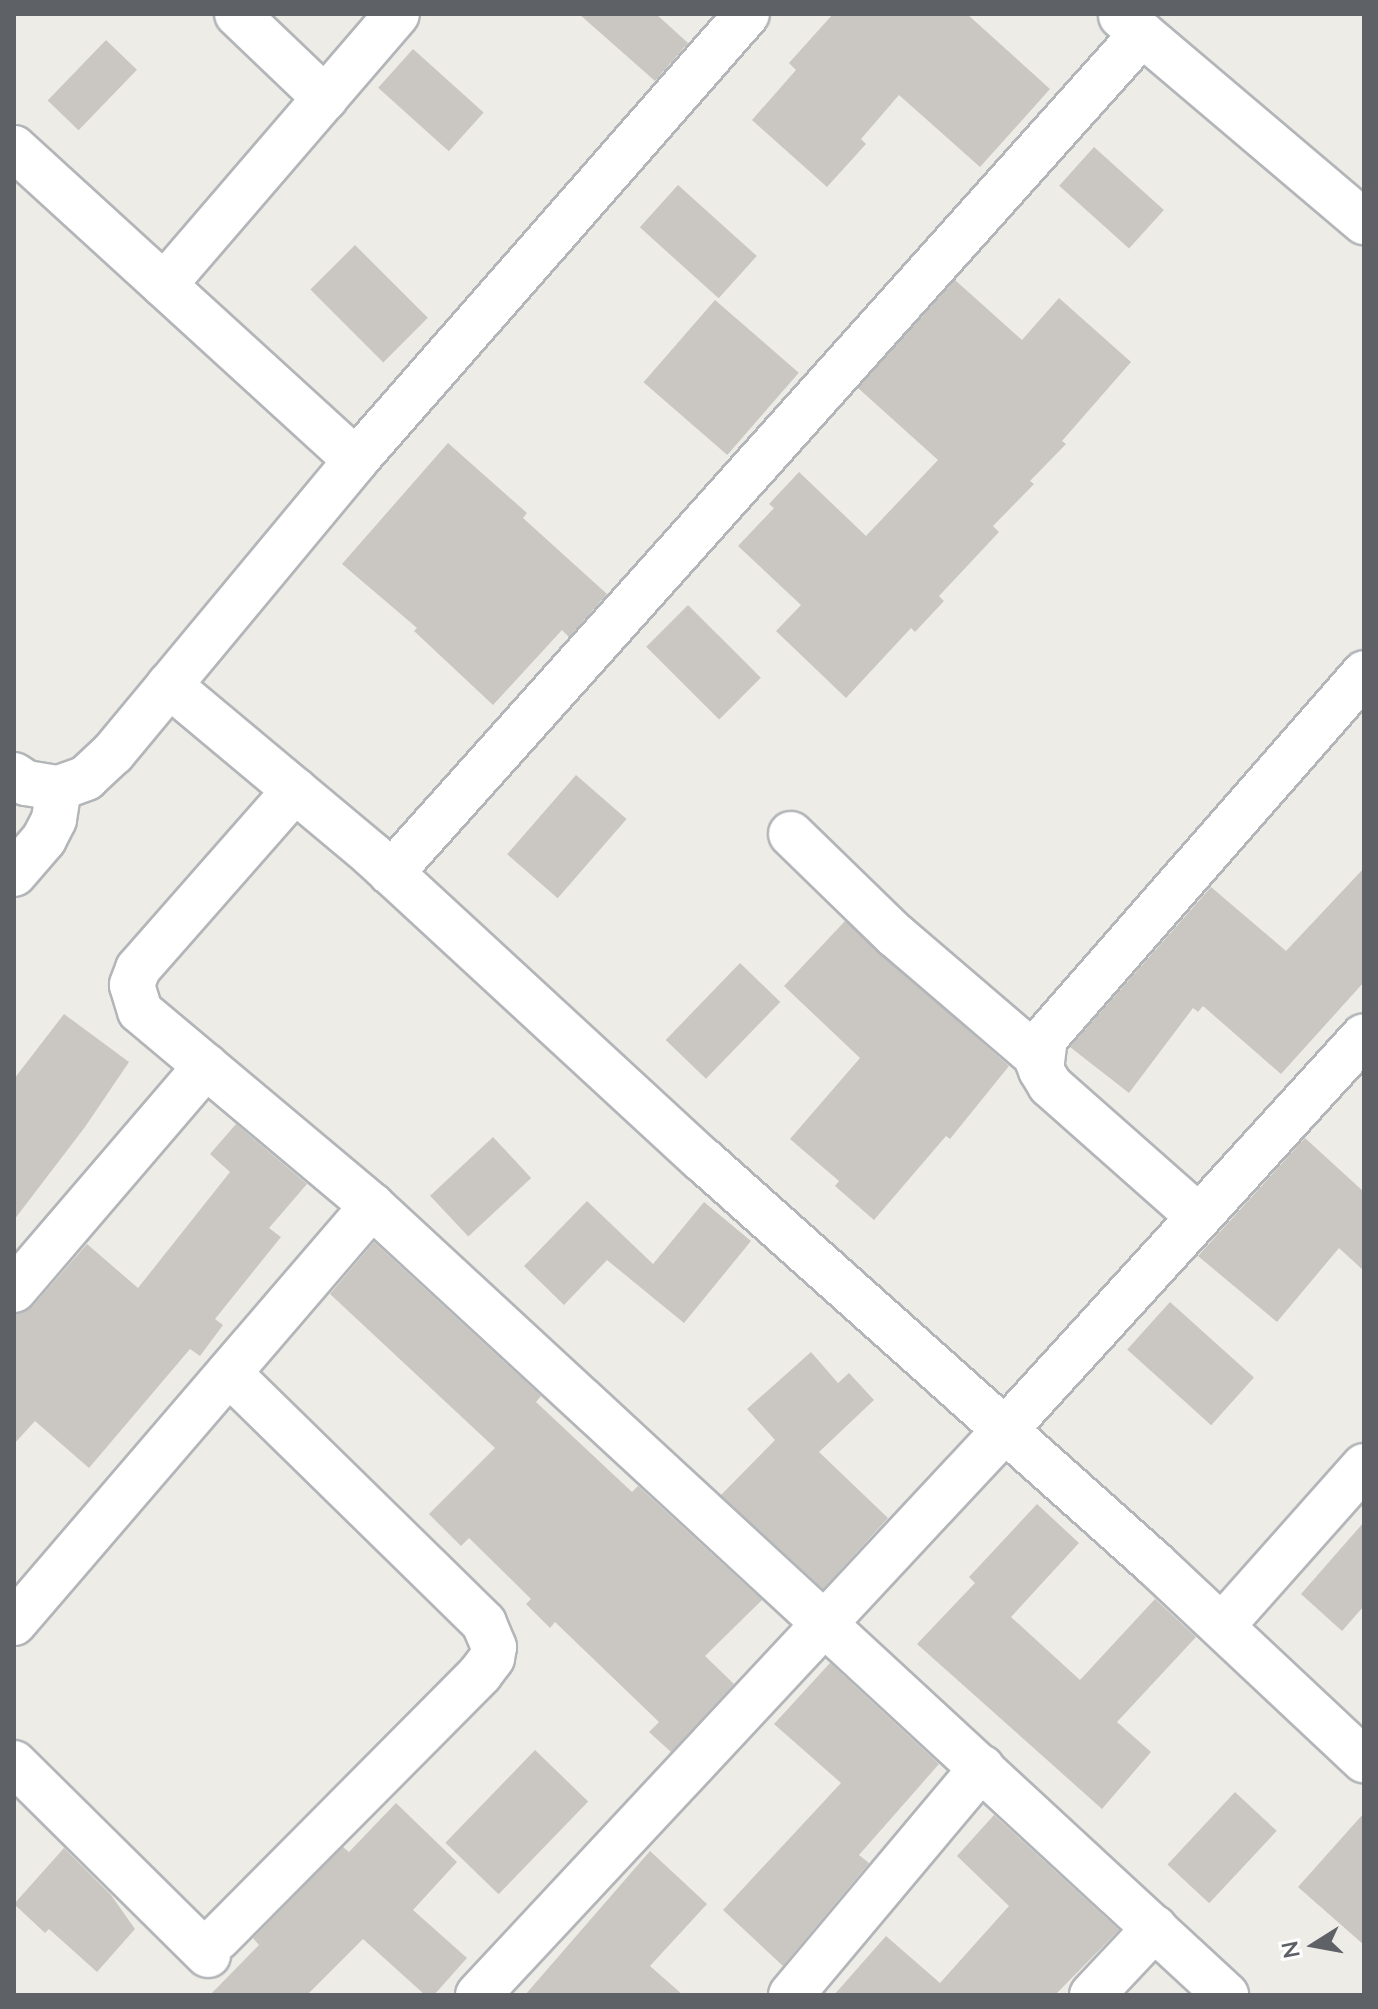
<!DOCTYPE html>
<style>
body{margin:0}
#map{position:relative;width:1378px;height:2009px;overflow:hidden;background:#eeece6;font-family:Lato,sans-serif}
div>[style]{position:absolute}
.building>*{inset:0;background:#cac7c3;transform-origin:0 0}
.roads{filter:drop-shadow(2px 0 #b3b6b9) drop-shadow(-2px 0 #b3b6b9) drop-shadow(0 2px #b3b6b9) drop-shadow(0 -2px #b3b6b9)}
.street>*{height:44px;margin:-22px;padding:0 22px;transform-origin:22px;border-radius:22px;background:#fff}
span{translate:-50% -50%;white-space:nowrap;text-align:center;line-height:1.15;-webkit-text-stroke:6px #fff;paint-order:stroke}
.frame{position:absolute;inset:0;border:16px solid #5e6165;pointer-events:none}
.north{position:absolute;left:1274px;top:1905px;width:80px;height:80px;-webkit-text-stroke:6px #fff;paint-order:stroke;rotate:259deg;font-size:22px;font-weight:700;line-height:32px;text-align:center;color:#5e6165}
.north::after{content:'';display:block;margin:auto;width:28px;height:36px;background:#5e6165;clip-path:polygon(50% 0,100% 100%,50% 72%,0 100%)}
</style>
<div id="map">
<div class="building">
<div style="clip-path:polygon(579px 14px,656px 14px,688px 43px,655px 81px)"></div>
<div style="clip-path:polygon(833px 14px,967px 14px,1050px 89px,980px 167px,899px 95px,861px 139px,866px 144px,827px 187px,752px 120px,796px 70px,789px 63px)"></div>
<div style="left:106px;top:40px;width:43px;height:84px;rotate:44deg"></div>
<div style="left:413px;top:49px;width:95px;height:52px;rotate:42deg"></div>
<div style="left:1094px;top:147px;width:94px;height:52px;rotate:42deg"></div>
<div style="left:678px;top:185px;width:106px;height:57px;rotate:42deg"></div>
<div style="left:355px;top:245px;width:103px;height:63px;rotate:45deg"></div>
<div style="clip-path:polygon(955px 280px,1022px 340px,1059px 298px,1131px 362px,1062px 441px,1066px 444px,1030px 481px,1034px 484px,993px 526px,999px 532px,939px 596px,944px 601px,915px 632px,911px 628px,846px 698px,776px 631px,801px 605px,738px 546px,774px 508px,769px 504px,799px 472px,866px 536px,938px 460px,858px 388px)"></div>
<div style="left:715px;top:300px;width:111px;height:109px;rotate:41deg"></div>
<div style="clip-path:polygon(448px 443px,527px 513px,523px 518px,607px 594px,569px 637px,562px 630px,493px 705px,414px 631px,417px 628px,342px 564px)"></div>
<div style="left:688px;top:605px;width:103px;height:59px;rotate:45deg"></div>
<div style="left:576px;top:775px;width:67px;height:105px;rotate:41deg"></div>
<div style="clip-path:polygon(1364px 868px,1364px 982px,1281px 1074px,1203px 1006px,1198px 1012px,1193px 1008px,1129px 1093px,1070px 1047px,1211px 887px,1286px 951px)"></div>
<div style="clip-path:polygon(845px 921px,1009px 1066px,950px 1139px,946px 1136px,874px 1220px,835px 1186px,839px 1181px,790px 1139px,860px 1058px,784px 986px)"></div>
<div style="left:740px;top:963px;width:56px;height:107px;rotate:44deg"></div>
<div style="clip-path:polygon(64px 1014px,129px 1062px,85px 1127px,14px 1220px,14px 1079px)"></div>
<div style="clip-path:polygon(236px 1124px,307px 1184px,269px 1228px,281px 1237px,215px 1319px,223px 1325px,200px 1356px,190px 1349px,89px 1468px,35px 1421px,14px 1444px,14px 1314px,33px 1306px,87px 1244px,138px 1288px,230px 1172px,210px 1154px)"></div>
<div style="left:493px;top:1137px;width:56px;height:86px;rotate:47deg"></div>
<div style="clip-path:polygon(1305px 1138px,1364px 1192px,1364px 1271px,1339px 1248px,1277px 1322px,1198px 1256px)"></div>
<div style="clip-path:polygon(587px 1201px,653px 1264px,704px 1202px,751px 1241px,684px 1323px,607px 1260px,564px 1305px,524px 1266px)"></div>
<div style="clip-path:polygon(374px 1242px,541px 1396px,536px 1402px,632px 1492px,638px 1486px,762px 1600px,705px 1656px,734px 1684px,671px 1752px,649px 1732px,659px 1722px,555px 1622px,550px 1628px,526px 1604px,531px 1599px,469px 1538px,461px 1546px,429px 1514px,495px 1448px,330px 1294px)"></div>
<div style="left:1170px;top:1302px;width:113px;height:64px;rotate:42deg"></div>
<div style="clip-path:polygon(811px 1352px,838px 1383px,849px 1373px,874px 1400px,819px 1452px,888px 1518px,823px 1589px,721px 1495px,775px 1440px,747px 1409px)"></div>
<div style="clip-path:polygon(1037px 1504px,1079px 1543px,1011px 1617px,1080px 1680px,1155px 1599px,1196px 1637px,1117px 1722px,1151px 1752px,1102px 1809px,917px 1644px,975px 1583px,969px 1577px)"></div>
<div style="clip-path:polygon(1364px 1522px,1364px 1606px,1342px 1631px,1301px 1594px)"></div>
<div style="clip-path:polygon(830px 1663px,939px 1764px,859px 1855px,869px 1863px,783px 1966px,723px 1910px,841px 1783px,774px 1724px)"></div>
<div style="left:535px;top:1750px;width:74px;height:129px;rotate:44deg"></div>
<div style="left:1235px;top:1792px;width:57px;height:99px;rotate:43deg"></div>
<div style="clip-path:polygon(396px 1803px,457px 1862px,413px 1910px,467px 1958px,434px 1995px,425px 1995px,363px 1939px,307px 1995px,210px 1995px,259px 1945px,253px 1938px,343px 1847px,349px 1852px)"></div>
<div style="clip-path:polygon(1364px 1813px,1364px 1945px,1298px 1887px)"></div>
<div style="clip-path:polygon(994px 1815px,1119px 1930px,1055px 1995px,834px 1995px,886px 1936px,940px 1983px,1009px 1906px,957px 1856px)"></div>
<div style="clip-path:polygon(64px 1848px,111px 1895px,135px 1929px,97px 1972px,49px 1929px,45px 1933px,14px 1904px)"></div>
<div style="clip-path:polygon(650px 1851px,707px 1904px,650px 1966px,683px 1995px,525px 1995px)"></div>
</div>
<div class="roads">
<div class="street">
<div style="left:237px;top:14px;width:122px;rotate:43.7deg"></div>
<div style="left:1121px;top:16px;width:319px;rotate:40.3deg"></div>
<div style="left:14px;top:148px;width:463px;rotate:42.4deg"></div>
<div style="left:164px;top:285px;width:357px;rotate:-49.3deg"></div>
<div style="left:169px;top:685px;width:265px;rotate:39.9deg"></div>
<div style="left:372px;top:855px;width:450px;rotate:42.7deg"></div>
<div style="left:703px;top:1160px;width:606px;rotate:41.79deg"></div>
<div style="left:1155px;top:1564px;width:287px;rotate:43.2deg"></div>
<div style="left:14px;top:775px;width:14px;rotate:34deg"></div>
<div style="left:26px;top:783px;width:33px;rotate:9deg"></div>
<div style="left:59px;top:788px;width:29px;rotate:-20deg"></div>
<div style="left:86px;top:778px;width:37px;rotate:-43deg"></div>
<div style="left:113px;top:753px;width:381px;rotate:-50.3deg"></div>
<div style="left:356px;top:460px;width:593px;rotate:-48.76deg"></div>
<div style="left:295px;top:790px;width:238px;rotate:131.3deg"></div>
<div style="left:138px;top:969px;width:17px;rotate:111deg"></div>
<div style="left:132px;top:985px;width:27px;rotate:73deg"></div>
<div style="left:140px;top:1011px;width:303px;rotate:40deg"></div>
<div style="left:372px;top:1206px;width:1163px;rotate:42.73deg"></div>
<div style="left:791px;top:834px;width:145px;rotate:44.2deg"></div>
<div style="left:895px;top:935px;width:184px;rotate:40.6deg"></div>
<div style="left:1035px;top:1055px;width:16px;rotate:68deg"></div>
<div style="left:391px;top:873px;width:1126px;rotate:-48.17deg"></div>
<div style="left:14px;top:874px;width:46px;rotate:-49.4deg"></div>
<div style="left:44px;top:839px;width:22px;rotate:-63deg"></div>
<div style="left:54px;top:819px;width:31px;rotate:-81deg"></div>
<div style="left:1199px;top:1217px;width:199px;rotate:-138.5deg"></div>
<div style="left:1050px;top:1085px;width:17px;rotate:-121deg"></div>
<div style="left:1041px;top:1070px;width:32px;rotate:-83deg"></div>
<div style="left:1045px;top:1038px;width:485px;rotate:-48.8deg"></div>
<div style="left:14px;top:1290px;width:295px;rotate:-49.4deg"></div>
<div style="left:14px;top:1623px;width:550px;rotate:-49.35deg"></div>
<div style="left:1222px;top:1626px;width:214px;rotate:-48.4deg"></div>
<div style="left:14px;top:1763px;width:273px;rotate:44.7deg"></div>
<div style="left:218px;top:1938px;width:372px;rotate:-45.2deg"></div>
<div style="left:480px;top:1674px;width:20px;rotate:-53deg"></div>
<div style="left:492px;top:1658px;width:11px;rotate:-80deg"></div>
<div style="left:494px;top:1647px;width:26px;rotate:-113deg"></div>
<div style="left:484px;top:1623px;width:357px;rotate:-135.6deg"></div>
<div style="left:478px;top:1995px;width:771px;rotate:-47deg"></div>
<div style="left:1004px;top:1431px;width:534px;rotate:-47.65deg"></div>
<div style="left:791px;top:1995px;width:297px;rotate:-50deg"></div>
<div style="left:1092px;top:1995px;width:92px;rotate:-46.8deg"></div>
</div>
</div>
<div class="frame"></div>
<div class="north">N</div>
</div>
